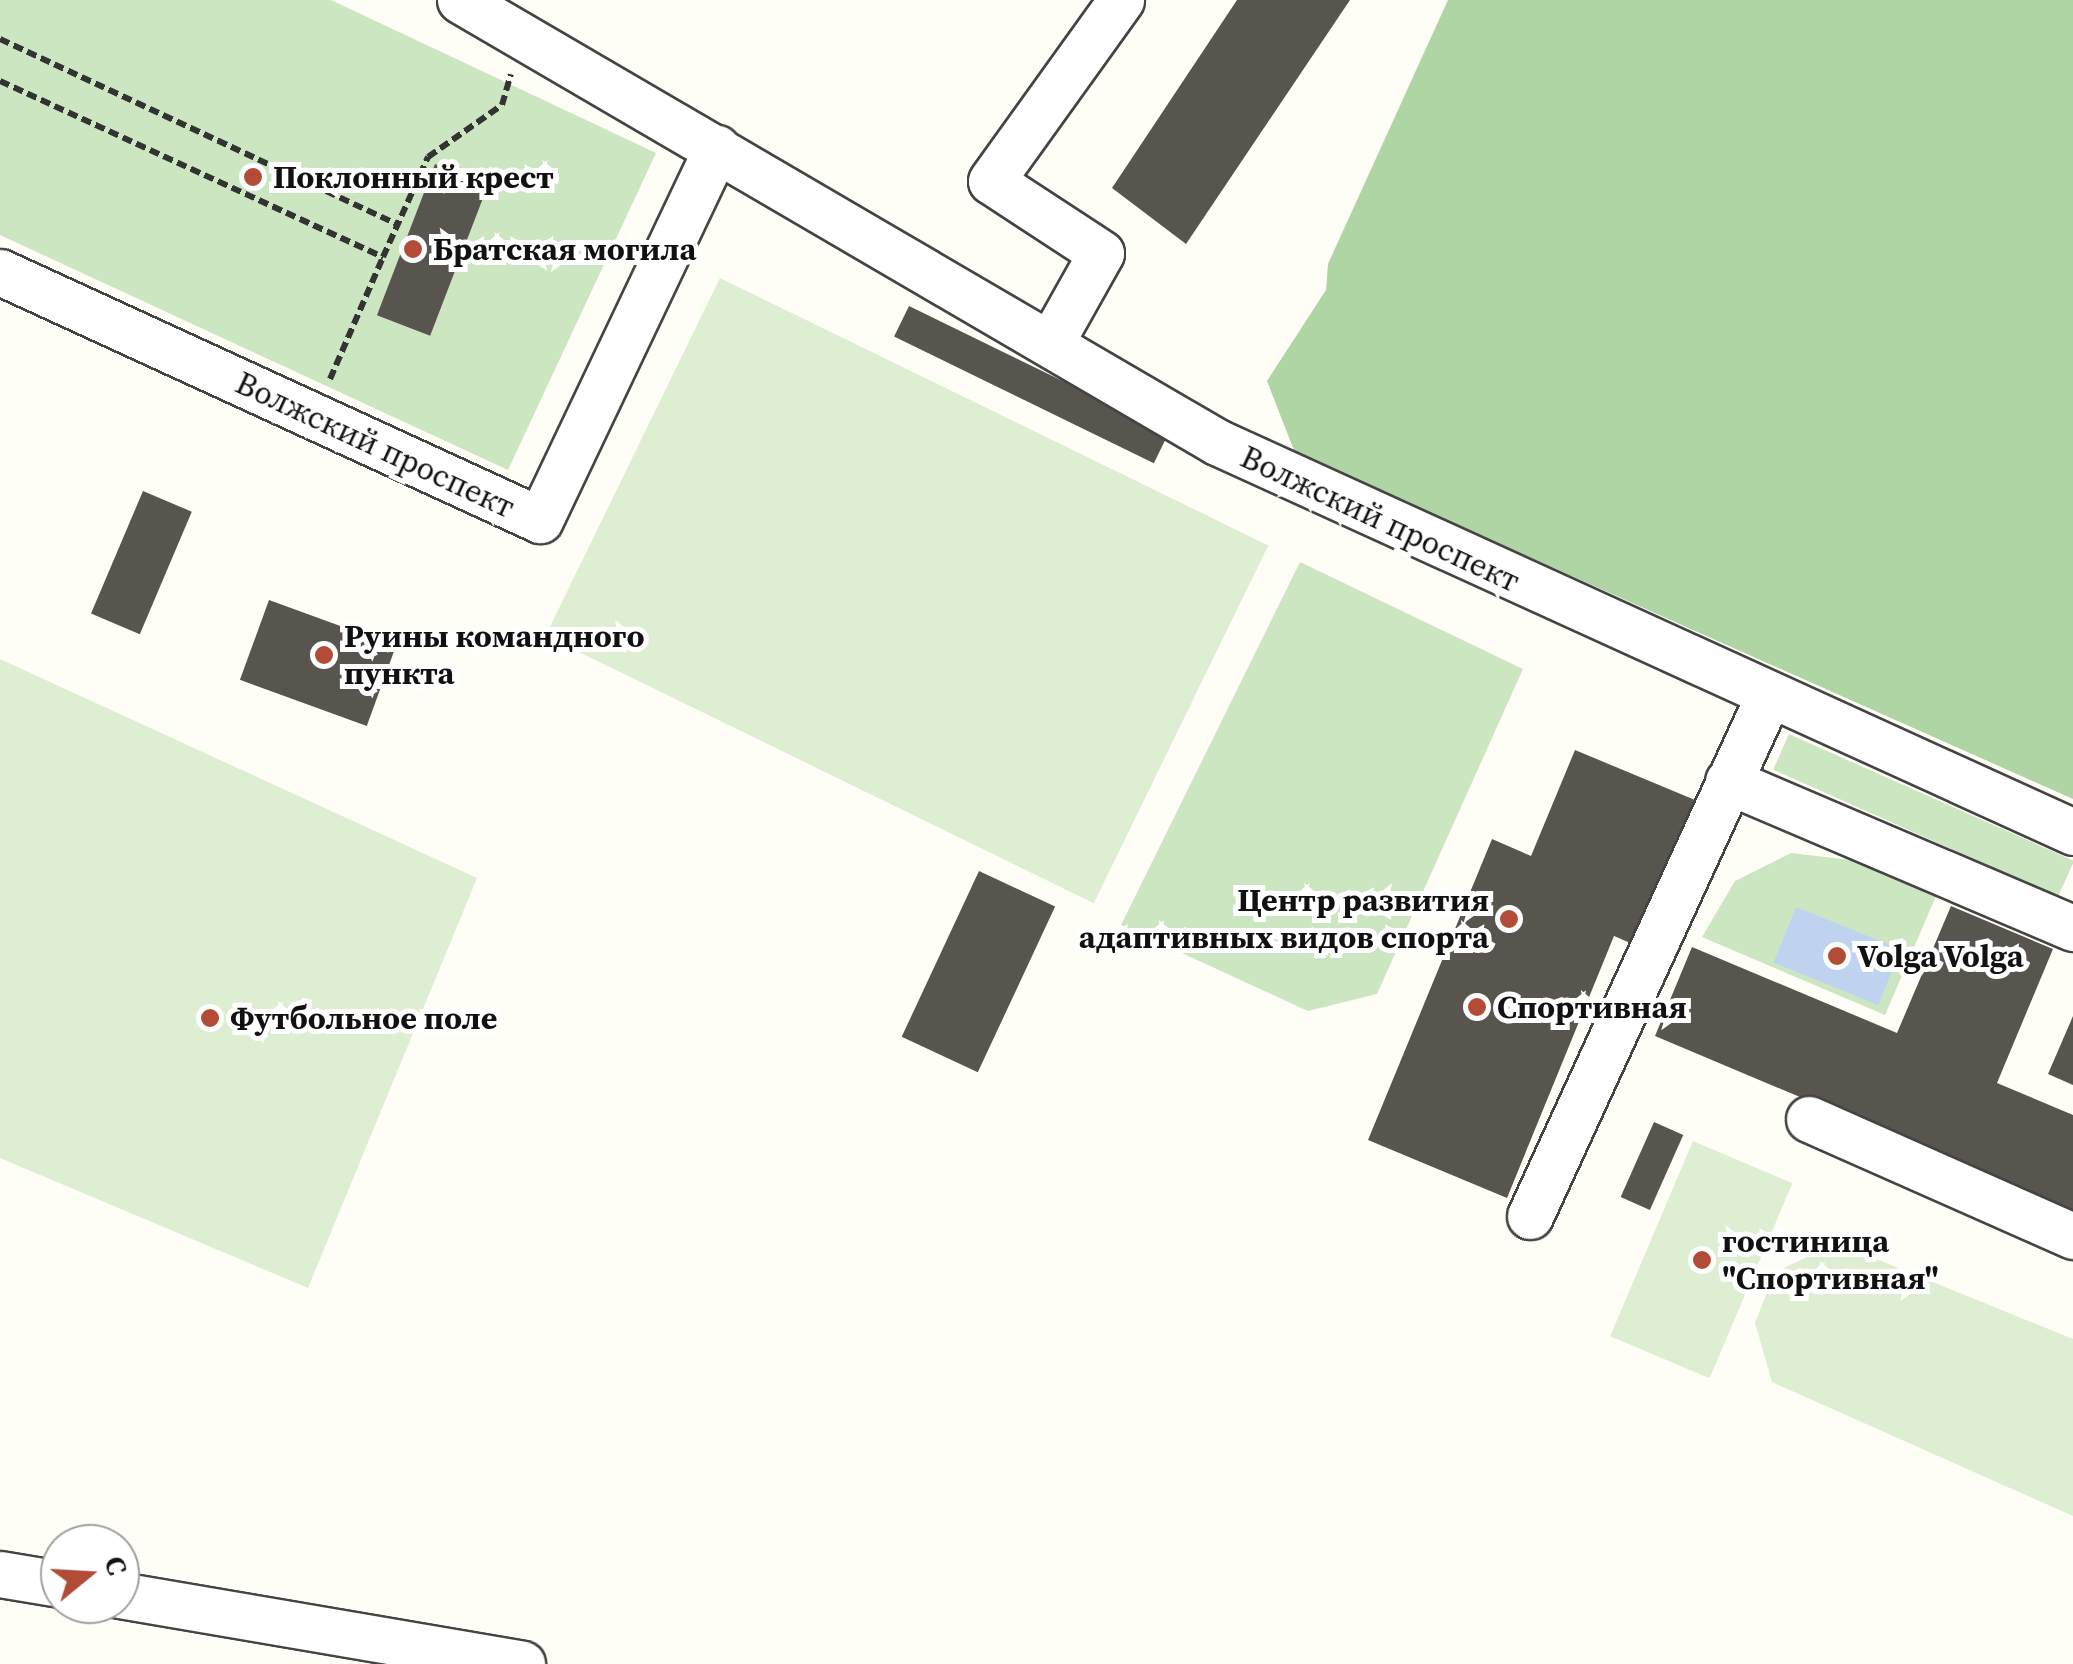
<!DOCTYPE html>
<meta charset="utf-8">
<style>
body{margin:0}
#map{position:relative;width:2073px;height:1664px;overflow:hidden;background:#fefef6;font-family:"Source Serif 4",serif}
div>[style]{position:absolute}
.green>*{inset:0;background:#cde6c2;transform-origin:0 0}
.forest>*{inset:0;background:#aed5a3}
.pitch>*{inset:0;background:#deeed2;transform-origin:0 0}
.water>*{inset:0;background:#bfd3f0;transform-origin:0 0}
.building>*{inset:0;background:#58544e;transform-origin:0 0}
.path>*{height:6px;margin-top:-3px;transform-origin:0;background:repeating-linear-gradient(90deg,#333 0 10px,transparent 0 15px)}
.roads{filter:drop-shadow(2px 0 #444) drop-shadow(-2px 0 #444) drop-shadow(0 2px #444) drop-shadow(0 -2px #444)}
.minor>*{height:45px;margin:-22.5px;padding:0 22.5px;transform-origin:22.5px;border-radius:22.5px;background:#fff}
.dots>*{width:28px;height:28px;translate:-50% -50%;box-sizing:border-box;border:5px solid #fff;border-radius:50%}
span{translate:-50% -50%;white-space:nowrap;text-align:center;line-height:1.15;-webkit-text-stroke:10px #fff;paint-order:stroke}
.poi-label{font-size:32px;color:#111;font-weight:700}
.left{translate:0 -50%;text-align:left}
.right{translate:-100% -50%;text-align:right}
.street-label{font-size:32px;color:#111}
.north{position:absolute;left:40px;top:1524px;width:100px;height:100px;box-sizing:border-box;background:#fff;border:2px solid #a0a0a0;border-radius:50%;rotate:72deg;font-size:28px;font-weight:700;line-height:40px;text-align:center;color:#111}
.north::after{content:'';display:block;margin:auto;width:35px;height:45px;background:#b24c37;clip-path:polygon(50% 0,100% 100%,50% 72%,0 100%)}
</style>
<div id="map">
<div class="green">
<div style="clip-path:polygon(0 0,331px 0,656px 153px,508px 470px,0 235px)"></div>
<div style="clip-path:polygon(1300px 562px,1523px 669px,1377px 994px,1308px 1011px,1121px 925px)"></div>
<div style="left:1789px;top:734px;width:312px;height:39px;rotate:24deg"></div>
<div style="clip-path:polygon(1791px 853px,1851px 860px,1936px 896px,1885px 1015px,1702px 937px,1735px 881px)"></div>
</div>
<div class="forest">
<div style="clip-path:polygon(1448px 0,2073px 0,2073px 799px,1295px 453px,1267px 381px,1326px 290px,1328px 264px)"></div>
</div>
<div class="pitch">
<div style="left:720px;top:278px;width:610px;height:398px;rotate:26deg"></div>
<div style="clip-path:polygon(0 659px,477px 878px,308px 1288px,0 1158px)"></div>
<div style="left:1693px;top:1141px;width:108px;height:212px;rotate:23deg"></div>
<div style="clip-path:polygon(1837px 1243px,2073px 1339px,2073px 1516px,1772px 1382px,1755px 1323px,1767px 1292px,1784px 1268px)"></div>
</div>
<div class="water">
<div style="left:1796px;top:907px;width:113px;height:60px;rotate:22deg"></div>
</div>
<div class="building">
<div style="clip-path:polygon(1237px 0,1350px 0,1186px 244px,1112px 188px)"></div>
<div style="left:435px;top:164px;width:57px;height:162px;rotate:21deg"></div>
<div style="left:909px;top:306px;width:289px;height:34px;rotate:26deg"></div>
<div style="left:143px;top:491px;width:53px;height:133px;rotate:23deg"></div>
<div style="left:269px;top:600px;width:135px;height:85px;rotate:20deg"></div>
<div style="clip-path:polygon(1575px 750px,1695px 800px,1635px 945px,1614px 936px,1507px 1198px,1368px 1140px,1492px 839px,1531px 856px)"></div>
<div style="left:979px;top:871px;width:84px;height:183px;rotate:25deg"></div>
<div style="clip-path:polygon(1951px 906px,2053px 949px,1997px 1083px,2073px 1115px,2073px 1212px,1655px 1036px,1692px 947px,1897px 1033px)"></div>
<div style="clip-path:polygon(2073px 1016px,2073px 1085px,2048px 1074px)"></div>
<div style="left:1654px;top:1122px;width:32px;height:82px;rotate:24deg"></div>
</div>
<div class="path">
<div style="left:0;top:39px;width:438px;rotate:25deg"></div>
<div style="left:0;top:81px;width:422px;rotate:24.7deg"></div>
<div style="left:383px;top:257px;width:110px;rotate:-65.8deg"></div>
<div style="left:428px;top:157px;width:90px;rotate:-35.1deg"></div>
<div style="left:502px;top:105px;width:32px;rotate:-74deg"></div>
<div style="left:330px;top:379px;width:133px;rotate:-66.5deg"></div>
</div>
<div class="roads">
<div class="minor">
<div style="left:460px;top:0;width:877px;rotate:30.28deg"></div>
<div style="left:1217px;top:442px;width:941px;rotate:24.49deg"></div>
<div style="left:0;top:272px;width:594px;rotate:24.67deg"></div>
<div style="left:540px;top:520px;width:412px;rotate:-64.6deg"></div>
<div style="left:1050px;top:344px;width:104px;rotate:-60.7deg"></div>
<div style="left:1101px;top:253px;width:131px;rotate:-146.8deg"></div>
<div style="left:991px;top:181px;width:223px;rotate:-54.3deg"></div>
<div style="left:1728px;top:781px;width:375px;rotate:23.1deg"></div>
<div style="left:1809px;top:1119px;width:289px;rotate:23.9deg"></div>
<div style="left:1530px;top:1216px;width:569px;rotate:-65.37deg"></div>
<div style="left:0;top:1574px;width:61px;rotate:9.5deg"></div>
<div style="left:120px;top:1595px;width:408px;rotate:9.7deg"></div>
</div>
</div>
<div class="dots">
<div style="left:253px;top:177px;background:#b24c37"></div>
<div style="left:413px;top:249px;background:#b24c37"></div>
<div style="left:324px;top:655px;background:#b24c37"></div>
<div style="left:1509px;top:919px;background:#b24c37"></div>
<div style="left:1837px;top:956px;background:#b24c37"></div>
<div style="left:1477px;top:1007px;background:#b24c37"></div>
<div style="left:210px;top:1018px;background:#b24c37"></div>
<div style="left:1702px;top:1260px;background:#b24c37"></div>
</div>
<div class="poi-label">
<span class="left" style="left:273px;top:177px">Поклонный крест</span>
<span class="left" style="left:433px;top:249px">Братская могила</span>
<span class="left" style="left:344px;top:655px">Руины командного<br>пункта</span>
<span class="right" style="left:1489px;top:919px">Центр развития<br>адаптивных видов спорта</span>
<span class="left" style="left:1857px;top:956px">Volga Volga</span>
<span class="left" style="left:1497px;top:1007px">Спортивная</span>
<span class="left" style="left:230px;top:1018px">Футбольное поле</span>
<span class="left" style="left:1722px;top:1260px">гостиница<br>"Спортивная"</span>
</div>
<div class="street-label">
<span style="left:375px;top:445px;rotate:25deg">Волжский проспект</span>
<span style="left:1380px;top:519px;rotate:25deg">Волжский проспект</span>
</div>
<div class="north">С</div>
</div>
